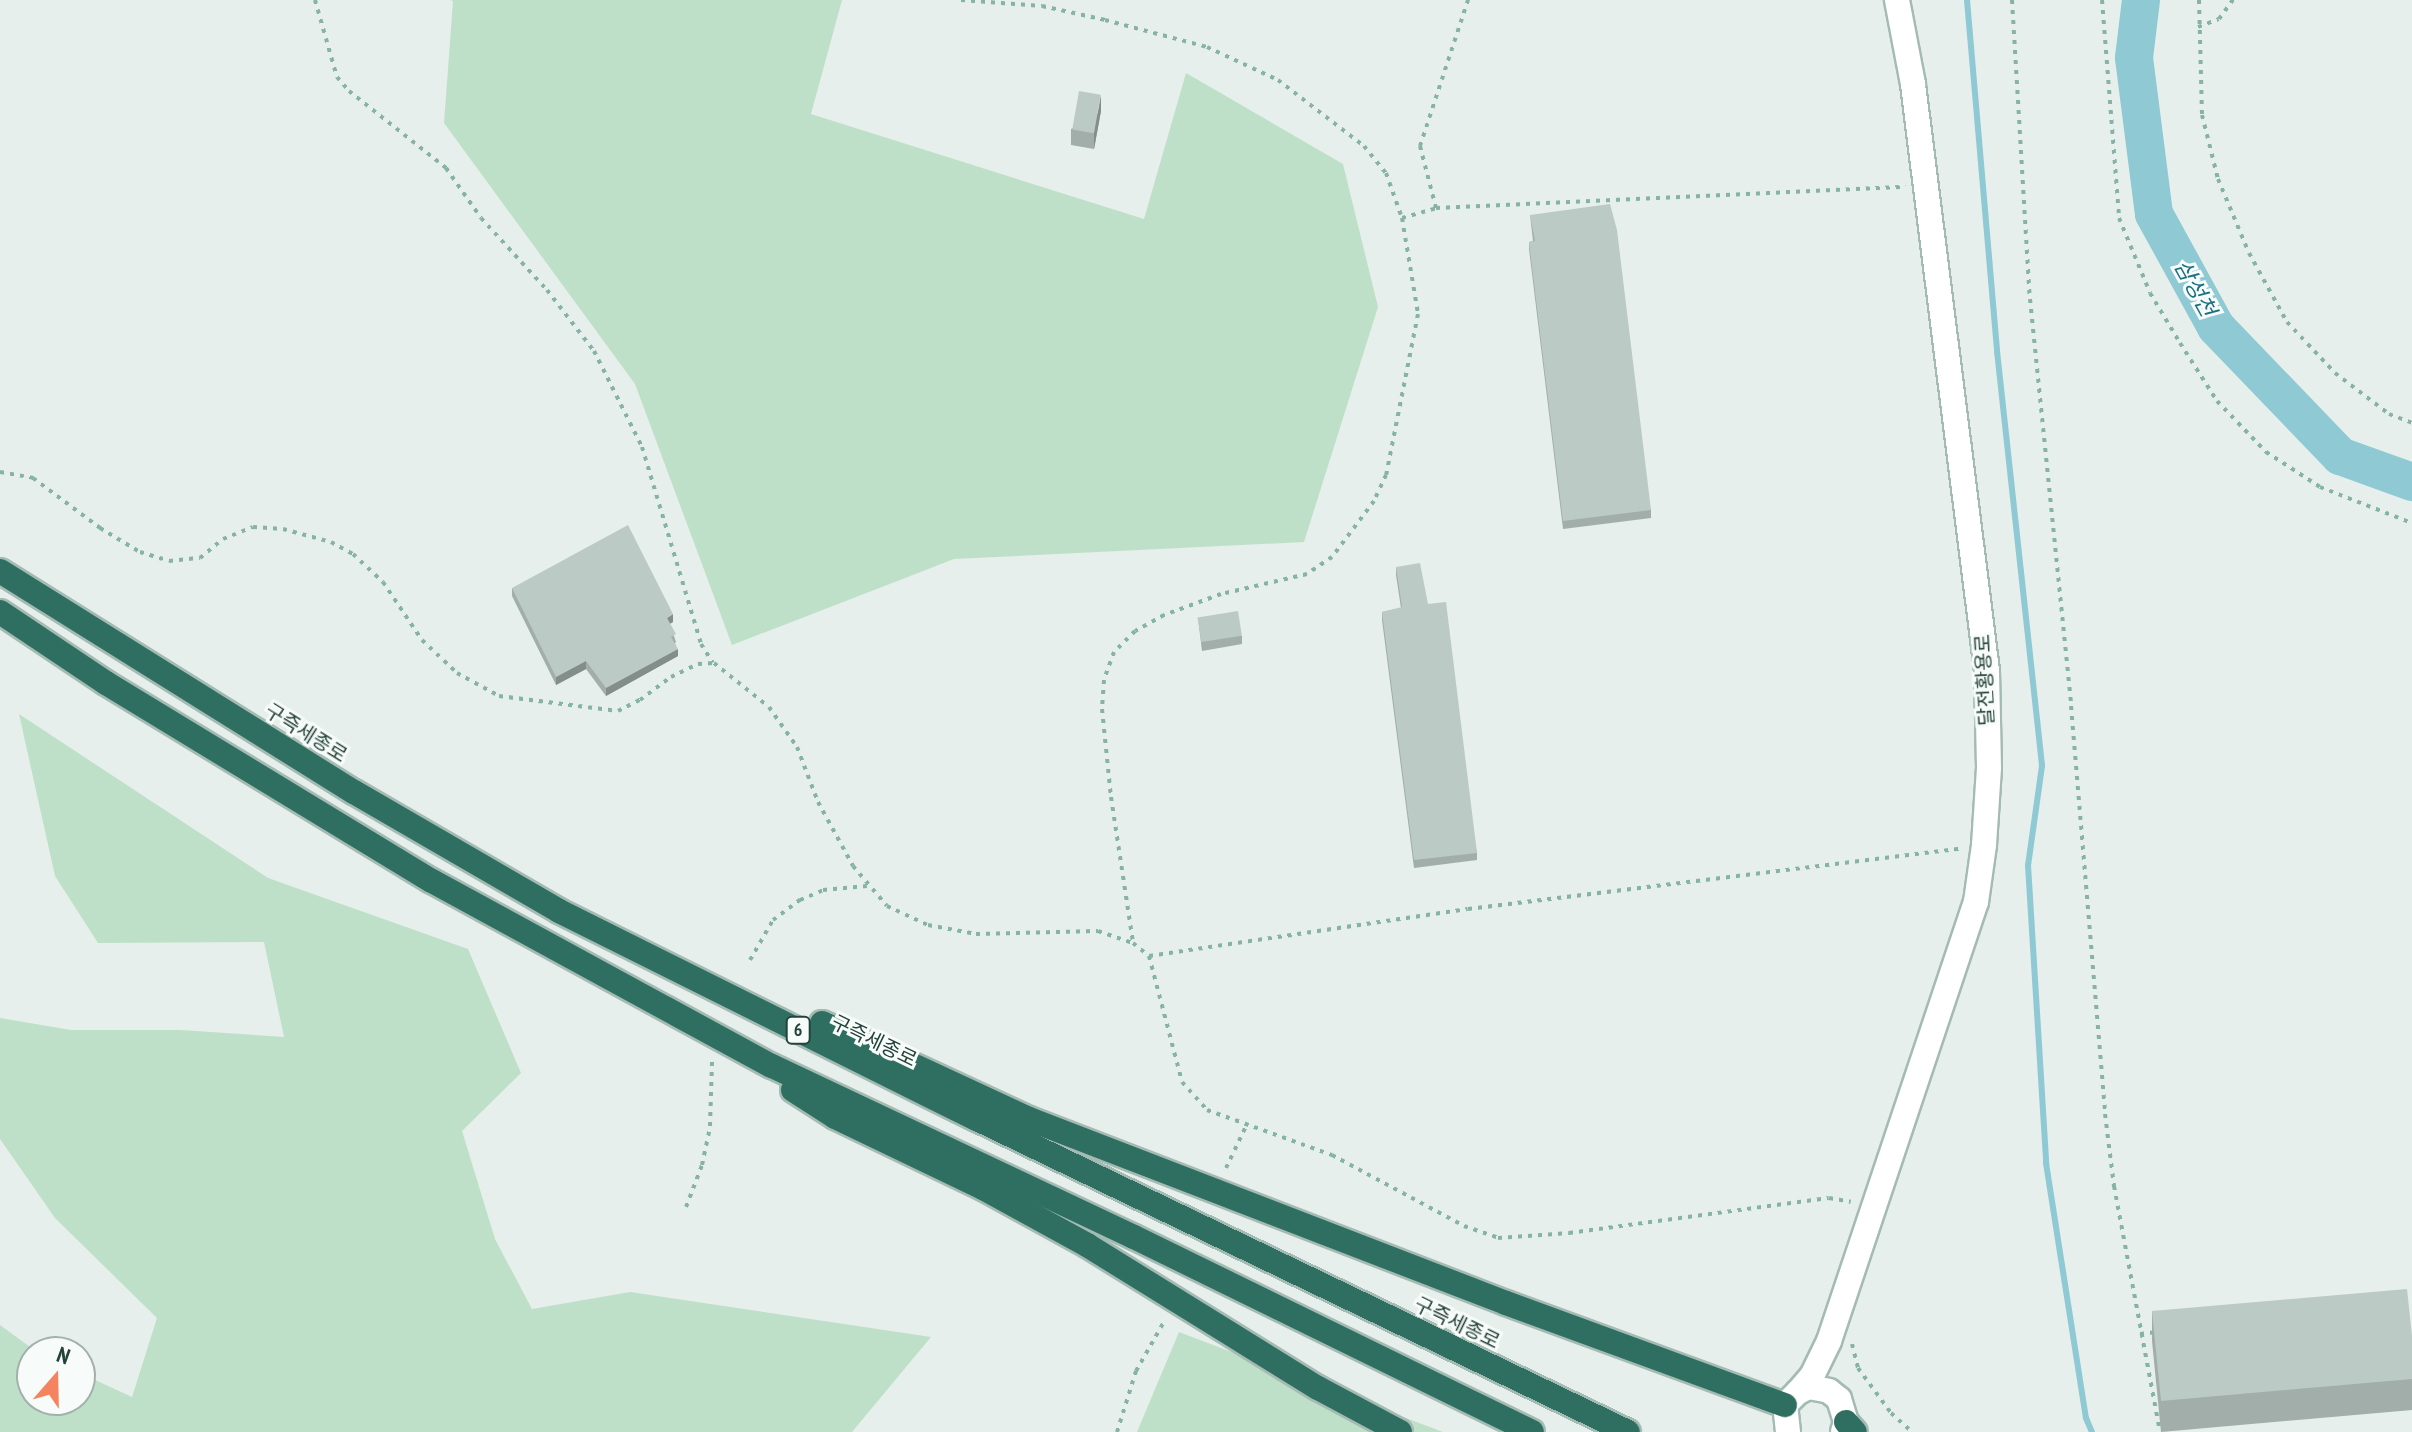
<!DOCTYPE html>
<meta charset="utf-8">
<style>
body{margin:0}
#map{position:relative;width:2412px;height:1432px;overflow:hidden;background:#e6efeb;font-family:"PT Sans Narrow","Noto Sans KR",sans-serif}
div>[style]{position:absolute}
.green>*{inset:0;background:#bfe0c8}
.stream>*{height:6px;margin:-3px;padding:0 3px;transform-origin:3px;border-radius:3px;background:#8ec9d4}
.river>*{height:38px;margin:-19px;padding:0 19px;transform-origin:19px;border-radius:19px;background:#8ec9d4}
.path>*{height:4px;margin-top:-2px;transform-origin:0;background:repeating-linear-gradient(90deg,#86b3a5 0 4px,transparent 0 10px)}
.roads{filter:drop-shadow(2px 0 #a4bbb3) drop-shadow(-2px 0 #a4bbb3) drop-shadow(0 2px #a4bbb3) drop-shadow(0 -2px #a4bbb3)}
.secondary>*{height:24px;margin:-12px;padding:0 12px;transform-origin:12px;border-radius:12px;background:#fff}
.highway>*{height:24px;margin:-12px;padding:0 12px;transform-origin:12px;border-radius:12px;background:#2f6f62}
.wall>*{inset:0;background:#a1aea9}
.shaded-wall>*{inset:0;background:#838d89}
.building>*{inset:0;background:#bbcac4;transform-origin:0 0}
span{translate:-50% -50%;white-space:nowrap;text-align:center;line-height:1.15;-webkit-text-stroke:6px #f7fbf9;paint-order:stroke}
.shield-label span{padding:2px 6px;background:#f7fbf9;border:2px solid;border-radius:6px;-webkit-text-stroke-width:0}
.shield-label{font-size:18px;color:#24423a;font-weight:700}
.street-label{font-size:20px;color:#24423a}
.water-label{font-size:22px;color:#1c6f80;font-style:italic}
.north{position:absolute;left:16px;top:1336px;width:80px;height:80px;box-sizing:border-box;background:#f7fbf9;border:2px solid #a3b1ad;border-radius:50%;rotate:20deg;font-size:22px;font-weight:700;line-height:32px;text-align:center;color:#24423a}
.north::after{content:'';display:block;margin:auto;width:28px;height:36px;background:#f4845f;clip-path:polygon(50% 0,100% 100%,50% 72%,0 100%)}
</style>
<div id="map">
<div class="green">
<div style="clip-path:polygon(450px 0,842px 0,811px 114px,1144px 219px,1186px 73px,1343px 164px,1378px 307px,1304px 542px,954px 559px,732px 645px,635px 384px,444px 123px,453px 1px)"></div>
<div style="clip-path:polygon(19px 714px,268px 878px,468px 949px,521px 1073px,462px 1131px,495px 1239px,532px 1309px,630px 1292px,931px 1337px,852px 1432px,0 1432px,0 1325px,37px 1352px,32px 1352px,32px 1400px,80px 1400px,80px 1373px,132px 1397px,157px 1318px,55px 1218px,0 1139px,0 1018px,71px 1030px,181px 1030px,284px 1037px,264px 942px,98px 943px,55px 876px)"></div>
<div style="clip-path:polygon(1179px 1332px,1443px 1432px,1137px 1432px)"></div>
</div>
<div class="stream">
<div style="left:1967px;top:0;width:352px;rotate:85.1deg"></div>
<div style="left:1997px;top:351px;width:417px;rotate:83.8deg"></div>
<div style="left:2042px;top:766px;width:100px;rotate:98deg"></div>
<div style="left:2028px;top:865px;width:299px;rotate:86.5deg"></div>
<div style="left:2046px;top:1163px;width:258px;rotate:81.1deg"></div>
<div style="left:2086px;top:1418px;width:15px;rotate:67deg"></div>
</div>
<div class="river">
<div style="left:2141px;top:0;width:58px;rotate:96.9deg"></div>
<div style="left:2134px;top:58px;width:157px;rotate:82.7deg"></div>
<div style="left:2154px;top:214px;width:129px;rotate:61.2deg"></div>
<div style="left:2216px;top:327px;width:179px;rotate:46.1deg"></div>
<div style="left:2340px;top:456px;width:77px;rotate:19.9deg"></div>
</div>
<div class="path">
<div style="left:315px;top:0;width:80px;rotate:74.1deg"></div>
<div style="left:337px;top:77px;width:18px;rotate:49deg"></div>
<div style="left:349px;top:91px;width:124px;rotate:38.4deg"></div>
<div style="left:446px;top:168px;width:61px;rotate:55deg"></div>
<div style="left:481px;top:218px;width:98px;rotate:47.5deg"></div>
<div style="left:547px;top:290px;width:77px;rotate:52.4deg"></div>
<div style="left:594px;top:351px;width:107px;rotate:63.4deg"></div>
<div style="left:642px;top:447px;width:206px;rotate:73.3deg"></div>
<div style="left:701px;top:644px;width:22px;rotate:58deg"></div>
<div style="left:961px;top:0;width:81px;rotate:4.2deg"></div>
<div style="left:1042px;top:6px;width:65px;rotate:12.5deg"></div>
<div style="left:1105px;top:20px;width:106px;rotate:14.8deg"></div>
<div style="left:1207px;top:47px;width:78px;rotate:24.9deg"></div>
<div style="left:1278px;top:80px;width:108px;rotate:37.5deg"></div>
<div style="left:1364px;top:146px;width:35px;rotate:51deg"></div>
<div style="left:1386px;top:173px;width:48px;rotate:70.4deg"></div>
<div style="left:1402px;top:218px;width:97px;rotate:80.5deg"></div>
<div style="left:1418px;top:314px;width:164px;rotate:101.2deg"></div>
<div style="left:1386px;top:475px;width:29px;rotate:115deg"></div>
<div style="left:1374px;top:501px;width:70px;rotate:126.9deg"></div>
<div style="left:1332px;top:557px;width:30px;rotate:146deg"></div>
<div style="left:1307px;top:574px;width:88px;rotate:166.9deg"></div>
<div style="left:1221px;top:594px;width:61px;rotate:159.8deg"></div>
<div style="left:1164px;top:615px;width:33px;rotate:151deg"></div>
<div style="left:1135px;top:631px;width:30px;rotate:135deg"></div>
<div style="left:1114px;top:652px;width:30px;rotate:110deg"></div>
<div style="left:1104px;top:680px;width:29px;rotate:94deg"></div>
<div style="left:1102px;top:709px;width:88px;rotate:84.2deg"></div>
<div style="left:1111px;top:797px;width:148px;rotate:81.4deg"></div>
<div style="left:1133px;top:943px;width:21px;rotate:39deg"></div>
<div style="left:1149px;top:956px;width:130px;rotate:75.3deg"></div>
<div style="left:1182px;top:1082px;width:38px;rotate:48deg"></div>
<div style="left:1207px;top:1110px;width:133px;rotate:19.8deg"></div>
<div style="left:1332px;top:1155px;width:150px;rotate:28.3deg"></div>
<div style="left:1464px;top:1226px;width:36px;rotate:19deg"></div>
<div style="left:1498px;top:1238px;width:71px;rotate:-4deg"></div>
<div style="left:1569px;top:1233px;width:262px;rotate:-7.7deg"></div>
<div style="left:1829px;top:1198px;width:22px;rotate:10deg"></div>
<div style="left:2012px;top:0;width:300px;rotate:86.6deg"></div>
<div style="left:2030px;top:299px;width:409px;rotate:84.2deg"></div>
<div style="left:2071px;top:706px;width:409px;rotate:85.2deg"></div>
<div style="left:2105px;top:1114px;width:73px;rotate:82.9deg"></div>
<div style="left:2114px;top:1186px;width:250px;rotate:79.4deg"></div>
<div style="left:2102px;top:0;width:219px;rotate:85.5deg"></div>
<div style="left:2119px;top:218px;width:81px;rotate:67.5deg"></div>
<div style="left:2150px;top:293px;width:58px;rotate:59deg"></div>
<div style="left:2180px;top:343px;width:69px;rotate:57.5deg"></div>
<div style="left:2217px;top:401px;width:71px;rotate:46.1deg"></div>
<div style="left:2266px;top:452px;width:64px;rotate:32.9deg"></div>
<div style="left:2320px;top:487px;width:99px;rotate:21.4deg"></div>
<div style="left:2199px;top:0;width:115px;rotate:88.5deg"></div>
<div style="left:2202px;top:115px;width:66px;rotate:76deg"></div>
<div style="left:2218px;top:179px;width:80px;rotate:67.3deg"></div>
<div style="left:2249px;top:253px;width:79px;rotate:61.2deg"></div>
<div style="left:2287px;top:322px;width:70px;rotate:46.7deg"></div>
<div style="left:2335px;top:373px;width:68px;rotate:37.2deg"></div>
<div style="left:2389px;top:414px;width:25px;rotate:21deg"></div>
<div style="left:2198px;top:27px;width:22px;rotate:-21deg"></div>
<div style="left:2219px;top:19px;width:24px;rotate:-54deg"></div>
<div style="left:1436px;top:208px;width:64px;rotate:-104.5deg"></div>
<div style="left:1420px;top:146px;width:154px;rotate:-71.8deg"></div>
<div style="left:1402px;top:218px;width:35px;rotate:-16deg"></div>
<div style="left:1436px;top:208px;width:470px;rotate:-2.6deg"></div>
<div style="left:0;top:472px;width:34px;rotate:10deg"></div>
<div style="left:33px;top:478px;width:84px;rotate:36.7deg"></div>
<div style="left:100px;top:528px;width:47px;rotate:31deg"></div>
<div style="left:140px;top:552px;width:30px;rotate:17deg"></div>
<div style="left:169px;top:561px;width:31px;rotate:-6deg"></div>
<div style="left:200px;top:558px;width:30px;rotate:-40deg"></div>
<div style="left:223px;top:539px;width:32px;rotate:-22deg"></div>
<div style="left:253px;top:527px;width:30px;rotate:4deg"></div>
<div style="left:283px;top:529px;width:50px;rotate:15.2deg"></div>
<div style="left:331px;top:542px;width:25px;rotate:29deg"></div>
<div style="left:353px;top:554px;width:41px;rotate:43deg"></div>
<div style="left:383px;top:582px;width:70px;rotate:56.1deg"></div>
<div style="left:422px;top:640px;width:48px;rotate:43.3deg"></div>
<div style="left:457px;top:673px;width:48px;rotate:28.7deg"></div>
<div style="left:499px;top:696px;width:120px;rotate:7.2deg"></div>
<div style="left:618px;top:711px;width:25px;rotate:-27deg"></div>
<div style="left:640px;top:700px;width:39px;rotate:-37deg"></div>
<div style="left:671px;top:677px;width:30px;rotate:-26deg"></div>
<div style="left:698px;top:664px;width:16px;rotate:-4deg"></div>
<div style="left:714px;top:663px;width:70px;rotate:38.7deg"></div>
<div style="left:769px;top:707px;width:49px;rotate:55deg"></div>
<div style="left:797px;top:747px;width:59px;rotate:69.1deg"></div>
<div style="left:818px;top:802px;width:73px;rotate:61.3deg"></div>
<div style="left:853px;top:866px;width:52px;rotate:49.6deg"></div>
<div style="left:887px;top:906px;width:45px;rotate:24.9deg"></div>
<div style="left:928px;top:925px;width:49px;rotate:10.6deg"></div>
<div style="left:976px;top:934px;width:122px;rotate:-1.4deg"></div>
<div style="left:1098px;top:931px;width:37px;rotate:19deg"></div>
<div style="left:1149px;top:956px;width:322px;rotate:-8.4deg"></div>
<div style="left:1468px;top:909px;width:499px;rotate:-7deg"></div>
<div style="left:750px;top:960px;width:46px;rotate:-60.1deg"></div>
<div style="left:773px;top:920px;width:34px;rotate:-37deg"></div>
<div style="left:800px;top:900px;width:25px;rotate:-23deg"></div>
<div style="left:823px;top:890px;width:44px;rotate:-5.2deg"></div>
<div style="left:1226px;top:1168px;width:47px;rotate:-64.5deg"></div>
<div style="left:686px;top:1207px;width:45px;rotate:-69.1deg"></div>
<div style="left:702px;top:1165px;width:40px;rotate:-78deg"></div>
<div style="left:710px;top:1126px;width:64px;rotate:-88.2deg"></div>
<div style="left:2140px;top:1334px;width:17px;rotate:-7deg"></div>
<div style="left:1852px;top:1344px;width:25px;rotate:76deg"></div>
<div style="left:1858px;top:1368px;width:56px;rotate:53.7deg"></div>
<div style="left:1891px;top:1413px;width:28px;rotate:42deg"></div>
<div style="left:1117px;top:1432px;width:64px;rotate:-72.7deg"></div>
<div style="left:1136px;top:1371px;width:59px;rotate:-60.4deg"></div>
</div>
<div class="roads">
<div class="secondary">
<div style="left:1798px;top:1392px;width:21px;rotate:-49deg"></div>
<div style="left:1812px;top:1376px;width:39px;rotate:-64deg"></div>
<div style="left:1829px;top:1341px;width:463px;rotate:-71.5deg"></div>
<div style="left:1976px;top:902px;width:58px;rotate:-82deg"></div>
<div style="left:1984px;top:845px;width:77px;rotate:-86.3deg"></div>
<div style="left:1989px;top:768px;width:97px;rotate:-91.2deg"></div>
<div style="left:1987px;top:671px;width:592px;rotate:-97.19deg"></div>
<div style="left:1913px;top:84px;width:86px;rotate:-100.8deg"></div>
<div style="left:1788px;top:1432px;width:27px;rotate:-96deg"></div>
<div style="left:1785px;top:1405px;width:18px;rotate:-45deg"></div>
<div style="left:1798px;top:1392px;width:12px;rotate:-24deg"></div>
<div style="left:1809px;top:1387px;width:20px;rotate:11deg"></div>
<div style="left:1829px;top:1391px;width:13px;rotate:39deg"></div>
<div style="left:1839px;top:1399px;width:24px;rotate:73deg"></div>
<div style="left:1846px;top:1422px;width:10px;rotate:107deg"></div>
</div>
<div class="highway">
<div style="left:0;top:571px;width:417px;rotate:32deg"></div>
<div style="left:354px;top:792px;width:237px;rotate:30.1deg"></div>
<div style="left:559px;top:911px;width:467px;rotate:26.5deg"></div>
<div style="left:977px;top:1119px;width:722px;rotate:25.68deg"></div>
<div style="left:0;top:612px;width:128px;rotate:33.8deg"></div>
<div style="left:106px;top:683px;width:381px;rotate:31.3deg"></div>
<div style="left:432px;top:881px;width:387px;rotate:28.6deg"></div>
<div style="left:772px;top:1066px;width:400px;rotate:25.3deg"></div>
<div style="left:1134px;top:1237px;width:443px;rotate:26.1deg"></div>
<div style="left:822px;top:1023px;width:228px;rotate:24.9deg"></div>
<div style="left:1029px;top:1119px;width:511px;rotate:21.09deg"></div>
<div style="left:1506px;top:1303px;width:297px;rotate:20.1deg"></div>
<div style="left:793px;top:1090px;width:50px;rotate:32.7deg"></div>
<div style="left:835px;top:1117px;width:164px;rotate:25.6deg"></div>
<div style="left:983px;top:1188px;width:119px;rotate:28.7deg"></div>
<div style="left:1087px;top:1245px;width:272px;rotate:31.8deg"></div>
<div style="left:1318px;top:1388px;width:93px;rotate:28.2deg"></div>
<div style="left:1846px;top:1422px;width:13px;rotate:48deg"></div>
</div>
</div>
<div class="wall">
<div style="clip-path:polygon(1101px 111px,1094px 149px,1071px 145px,1071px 129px)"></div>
<div style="clip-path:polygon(1530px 215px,1651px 510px,1651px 518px,1563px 529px,1529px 249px,1529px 242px,1533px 241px)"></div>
<div style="clip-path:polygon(1396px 567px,1428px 604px,1477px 853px,1477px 860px,1414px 868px,1382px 620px,1382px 612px,1401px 608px,1396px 575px)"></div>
<div style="clip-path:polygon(512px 588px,673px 622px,670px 624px,676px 642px,675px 643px,678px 656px,606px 696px,586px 669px,556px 685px,512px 596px)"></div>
<div style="clip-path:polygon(1198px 618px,1242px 636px,1242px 644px,1202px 651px)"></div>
<div style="clip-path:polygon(2152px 1311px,2412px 1336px,2412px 1410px,2161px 1432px,2152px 1341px)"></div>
</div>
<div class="shaded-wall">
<div style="clip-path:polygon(1101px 95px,1101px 111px,1094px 149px,1094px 133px)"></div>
<div style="clip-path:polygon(673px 614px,673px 622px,667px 625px,667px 618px)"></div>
<div style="clip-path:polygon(678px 649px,678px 656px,606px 696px,606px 688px)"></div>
<div style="clip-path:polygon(586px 661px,586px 669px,556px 685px,556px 677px)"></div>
</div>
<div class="building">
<div style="left:1079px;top:91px;width:22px;height:39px;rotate:10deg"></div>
<div style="clip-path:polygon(1610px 204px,1617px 230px,1651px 510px,1563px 521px,1529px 242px,1535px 241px,1530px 215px)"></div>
<div style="clip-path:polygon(628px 525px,673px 614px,667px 618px,676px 634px,671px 637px,678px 649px,606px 688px,586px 661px,556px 677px,512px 588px)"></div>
<div style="clip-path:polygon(1420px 563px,1428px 604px,1446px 602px,1477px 853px,1414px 860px,1382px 612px,1402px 607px,1396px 567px)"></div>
<div style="left:1238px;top:611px;width:25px;height:41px;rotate:81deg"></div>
<div style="clip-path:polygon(2407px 1289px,2412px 1336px,2412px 1379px,2161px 1401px,2152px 1311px)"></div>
</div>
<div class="shield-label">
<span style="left:798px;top:1030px">6</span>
</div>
<div class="street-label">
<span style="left:1985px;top:680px;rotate:-93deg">달전황용로</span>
<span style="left:306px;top:733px;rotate:32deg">구즉세종로</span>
<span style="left:874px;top:1041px;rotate:26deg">구즉세종로</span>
<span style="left:1457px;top:1323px;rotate:26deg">구즉세종로</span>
</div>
<div class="water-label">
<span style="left:2195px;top:288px;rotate:61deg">삼성천</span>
</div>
<div class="north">N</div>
</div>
